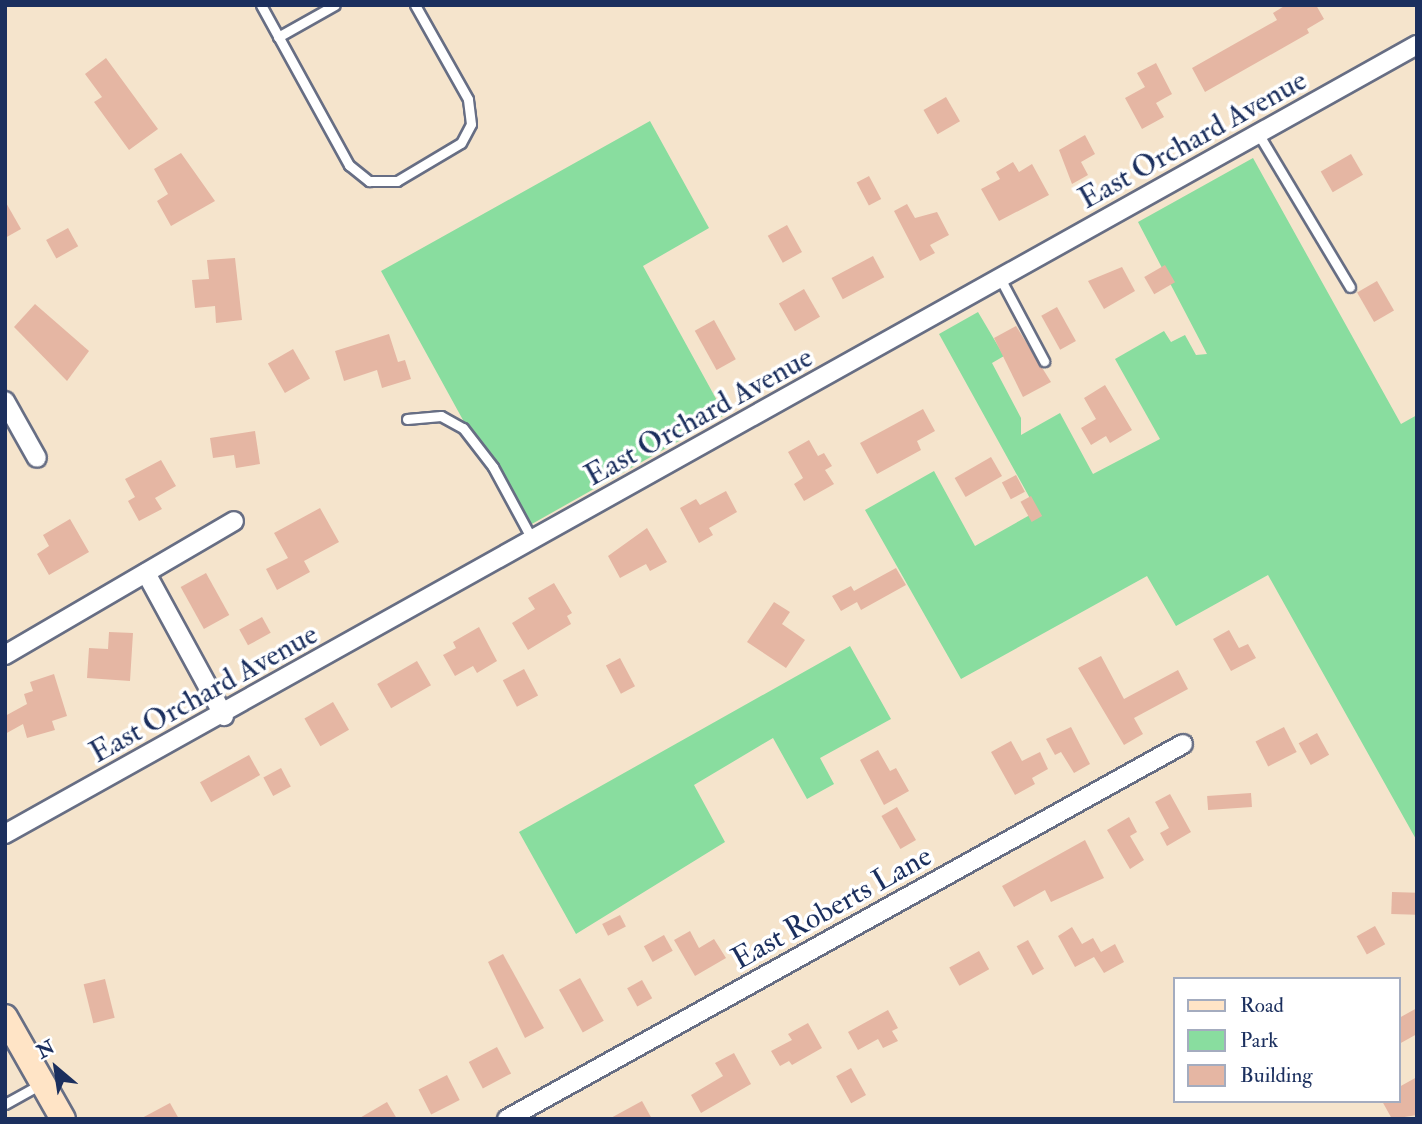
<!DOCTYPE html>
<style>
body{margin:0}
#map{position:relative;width:1422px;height:1124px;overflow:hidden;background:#f5e4cc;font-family:"IM FELL Double Pica",serif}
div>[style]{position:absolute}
.green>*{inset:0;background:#89dd9f}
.building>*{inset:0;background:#e5b6a3;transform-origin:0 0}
.roads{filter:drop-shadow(2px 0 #676e84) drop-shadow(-2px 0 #676e84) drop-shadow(0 2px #676e84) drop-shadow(0 -2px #676e84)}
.lane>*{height:9px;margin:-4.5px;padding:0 4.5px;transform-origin:4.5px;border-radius:4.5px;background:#fff}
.street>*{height:18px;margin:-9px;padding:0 9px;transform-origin:9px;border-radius:9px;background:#fff}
.secondary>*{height:24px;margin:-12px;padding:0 12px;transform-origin:12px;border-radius:12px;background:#ffe4c6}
span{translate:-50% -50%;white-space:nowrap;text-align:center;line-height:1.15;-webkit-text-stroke:7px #fff;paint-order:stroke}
.street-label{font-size:30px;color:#1b2f5e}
.frame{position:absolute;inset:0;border:7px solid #1b2f5e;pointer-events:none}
.legend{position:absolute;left:1173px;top:977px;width:228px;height:126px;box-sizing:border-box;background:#fff;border:2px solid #a4acbf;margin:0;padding:9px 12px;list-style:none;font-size:21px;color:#1b2f5e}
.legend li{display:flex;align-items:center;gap:14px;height:35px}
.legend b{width:35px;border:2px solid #a4acbf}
.north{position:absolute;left:21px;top:1033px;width:70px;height:70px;-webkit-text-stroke:5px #fff;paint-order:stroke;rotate:331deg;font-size:19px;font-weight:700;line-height:28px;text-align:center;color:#1b2f5e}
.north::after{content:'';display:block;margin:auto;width:24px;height:32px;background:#1b2f5e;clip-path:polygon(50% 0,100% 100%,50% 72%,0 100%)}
</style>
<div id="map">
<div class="green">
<div style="clip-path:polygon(650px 121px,709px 228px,643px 266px,725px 415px,523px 529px,381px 271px)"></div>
<div style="clip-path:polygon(1253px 158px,1401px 424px,1417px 415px,1417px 841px,1268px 575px,1176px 626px,1147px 576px,961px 679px,865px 510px,934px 471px,975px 546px,1037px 511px,939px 334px,978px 312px,1004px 356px,992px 363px,1021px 418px,1021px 435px,1060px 413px,1093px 474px,1160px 439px,1115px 359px,1164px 331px,1171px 342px,1185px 335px,1196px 355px,1207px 354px,1138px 222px)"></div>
<div style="clip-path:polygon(850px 646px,891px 719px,820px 758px,834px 784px,807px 799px,773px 738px,694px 785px,725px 842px,576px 934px,519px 832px)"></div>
</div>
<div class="building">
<div style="clip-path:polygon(1286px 5px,1316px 5px,1324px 19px,1307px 29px,1309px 33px,1205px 92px,1192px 68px,1277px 20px,1273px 13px)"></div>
<div style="clip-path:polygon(106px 58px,158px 129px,129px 150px,94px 102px,102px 97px,85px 74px)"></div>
<div style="clip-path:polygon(1156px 63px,1172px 94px,1156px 103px,1164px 117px,1142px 129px,1125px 98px,1145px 87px,1137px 73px)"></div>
<div style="left:946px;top:97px;width:28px;height:26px;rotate:60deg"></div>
<div style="clip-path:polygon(1085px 135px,1095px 154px,1081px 162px,1088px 175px,1072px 184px,1059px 150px)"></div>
<div style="clip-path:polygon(181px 153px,215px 201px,171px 226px,157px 201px,168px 194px,154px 169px)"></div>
<div style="left:1351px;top:154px;width:24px;height:35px;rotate:60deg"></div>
<div style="clip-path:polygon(1013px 162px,1019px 172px,1032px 164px,1049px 195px,999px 221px,981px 189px,1000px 179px,996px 172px)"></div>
<div style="left:869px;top:176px;width:26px;height:14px;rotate:62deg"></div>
<div style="clip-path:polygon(5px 201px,21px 229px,5px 238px)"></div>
<div style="clip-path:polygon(907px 204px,915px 218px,937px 212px,949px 235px,930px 245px,935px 253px,920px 261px,894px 211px)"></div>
<div style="left:787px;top:225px;width:31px;height:22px;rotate:61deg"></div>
<div style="left:68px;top:228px;width:21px;height:25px;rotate:61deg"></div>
<div style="left:873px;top:256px;width:24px;height:47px;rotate:62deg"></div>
<div style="clip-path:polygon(235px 258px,242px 320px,216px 323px,215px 306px,195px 308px,192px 280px,209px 279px,207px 260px)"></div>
<div style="left:1165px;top:265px;width:20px;height:24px;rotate:60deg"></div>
<div style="clip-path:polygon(1122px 267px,1135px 291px,1104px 309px,1088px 281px)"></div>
<div style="left:1377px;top:281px;width:34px;height:23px;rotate:60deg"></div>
<div style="left:804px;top:289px;width:32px;height:29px;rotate:60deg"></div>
<div style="clip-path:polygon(35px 304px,89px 351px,67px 381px,14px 327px)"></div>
<div style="left:1057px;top:307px;width:39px;height:18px;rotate:61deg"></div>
<div style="left:714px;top:320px;width:45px;height:22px;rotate:61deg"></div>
<div style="clip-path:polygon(1016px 326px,1051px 382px,1023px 397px,994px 338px)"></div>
<div style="clip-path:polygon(389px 334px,398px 362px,405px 360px,411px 379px,382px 388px,377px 370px,344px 381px,335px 351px)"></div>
<div style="left:293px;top:349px;width:34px;height:29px;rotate:60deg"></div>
<div style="clip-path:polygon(1105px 385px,1132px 430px,1110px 443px,1106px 436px,1091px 445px,1081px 428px,1096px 419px,1084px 398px)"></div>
<div style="clip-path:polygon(923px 409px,935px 431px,917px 441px,921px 450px,877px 474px,860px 443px)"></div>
<div style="clip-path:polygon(255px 431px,260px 464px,236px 468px,234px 455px,213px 458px,210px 438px)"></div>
<div style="clip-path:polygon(809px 440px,818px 456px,824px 453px,832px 466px,825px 470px,834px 484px,804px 501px,794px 484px,803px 478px,788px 452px)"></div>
<div style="left:991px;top:457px;width:22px;height:42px;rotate:60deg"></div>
<div style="clip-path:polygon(161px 460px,176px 486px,155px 498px,162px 509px,139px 521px,128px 501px,135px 497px,125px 479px)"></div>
<div style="left:1016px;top:475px;width:19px;height:16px;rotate:62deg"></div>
<div style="clip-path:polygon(726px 491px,737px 512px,709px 528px,713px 535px,699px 543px,680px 508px,696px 499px,700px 505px)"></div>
<div style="left:1031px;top:496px;width:23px;height:12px;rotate:61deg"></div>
<div style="clip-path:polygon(320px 508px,339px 542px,304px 561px,310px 572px,277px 590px,266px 569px,288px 558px,274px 533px)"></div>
<div style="clip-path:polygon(70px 519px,89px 552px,49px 575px,37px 554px,49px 546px,43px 535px)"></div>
<div style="clip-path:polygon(647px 528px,667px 562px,650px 571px,646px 564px,620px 578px,608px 556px)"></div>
<div style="clip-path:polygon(896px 568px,906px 585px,861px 610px,857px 602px,841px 611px,832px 596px,851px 586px,854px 591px)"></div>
<div style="left:206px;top:573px;width:48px;height:29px;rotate:61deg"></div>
<div style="clip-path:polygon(554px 583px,572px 613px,567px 616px,571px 624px,528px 650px,512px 623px,535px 609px,528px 598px)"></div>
<div style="clip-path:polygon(774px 602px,790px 612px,782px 624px,805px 640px,786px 668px,747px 642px)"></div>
<div style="left:262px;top:617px;width:18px;height:26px;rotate:61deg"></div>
<div style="clip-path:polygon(479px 627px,497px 661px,477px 673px,473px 666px,455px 676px,443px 655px,456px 648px,453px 642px)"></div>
<div style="clip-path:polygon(1229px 630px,1239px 648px,1248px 644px,1256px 658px,1231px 671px,1213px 639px)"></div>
<div style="clip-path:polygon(109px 632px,133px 633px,130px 681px,87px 678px,89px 648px,108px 649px)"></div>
<div style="clip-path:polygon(1101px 656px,1124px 699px,1178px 670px,1188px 689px,1134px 718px,1143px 734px,1124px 745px,1078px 668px)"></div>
<div style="left:620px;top:658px;width:32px;height:16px;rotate:62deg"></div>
<div style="left:417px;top:661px;width:28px;height:46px;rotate:60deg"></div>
<div style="left:524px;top:669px;width:30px;height:24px;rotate:62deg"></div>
<div style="clip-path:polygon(54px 674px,67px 716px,52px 721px,55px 730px,27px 738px,23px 724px,5px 734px,5px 716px,27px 704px,24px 694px,33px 691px,30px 682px)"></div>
<div style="left:333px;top:702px;width:32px;height:33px;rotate:60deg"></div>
<div style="clip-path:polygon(1071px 727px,1090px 764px,1074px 773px,1061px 752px,1055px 755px,1046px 739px)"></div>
<div style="left:1284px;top:727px;width:28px;height:32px;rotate:63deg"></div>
<div style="left:1317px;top:733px;width:25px;height:21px;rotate:61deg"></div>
<div style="clip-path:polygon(1011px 741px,1022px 761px,1040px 752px,1048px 769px,1032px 778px,1035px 784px,1015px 795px,991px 752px)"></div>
<div style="clip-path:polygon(878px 750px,890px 771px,896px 768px,909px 791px,884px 805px,860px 760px)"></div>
<div style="left:249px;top:755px;width:23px;height:56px;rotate:61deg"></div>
<div style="left:281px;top:768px;width:21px;height:20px;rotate:62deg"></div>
<div style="left:1251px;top:793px;width:14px;height:44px;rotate:86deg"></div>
<div style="clip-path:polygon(1170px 794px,1191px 832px,1167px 846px,1160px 833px,1169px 828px,1155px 802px)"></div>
<div style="left:897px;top:807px;width:38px;height:18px;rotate:60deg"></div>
<div style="clip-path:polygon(1129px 817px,1137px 832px,1130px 836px,1144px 860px,1130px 869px,1107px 830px)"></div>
<div style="clip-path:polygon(1085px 840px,1104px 878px,1051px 902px,1045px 890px,1014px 907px,1002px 886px)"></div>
<div style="left:1392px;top:892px;width:25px;height:22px;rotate:2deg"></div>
<div style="left:620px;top:915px;width:13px;height:20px;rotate:63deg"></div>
<div style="left:1375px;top:926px;width:21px;height:21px;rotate:61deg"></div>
<div style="clip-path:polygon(1072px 927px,1082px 944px,1093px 938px,1101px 952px,1115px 944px,1124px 962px,1104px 973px,1094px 957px,1075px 967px,1058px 936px)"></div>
<div style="clip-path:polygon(690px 931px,699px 948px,714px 939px,726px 958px,695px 976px,674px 940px)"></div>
<div style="left:664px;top:935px;width:18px;height:23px;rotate:61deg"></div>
<div style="left:1028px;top:940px;width:33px;height:13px;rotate:61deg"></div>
<div style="left:979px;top:951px;width:21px;height:34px;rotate:61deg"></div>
<div style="clip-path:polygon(503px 954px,544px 1028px,525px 1038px,488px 962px)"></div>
<div style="left:580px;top:978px;width:49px;height:24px;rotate:61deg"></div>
<div style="left:105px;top:979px;width:40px;height:22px;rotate:76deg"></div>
<div style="left:642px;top:980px;width:21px;height:17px;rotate:61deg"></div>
<div style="clip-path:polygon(1417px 1008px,1417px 1034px,1399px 1044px,1399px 1018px)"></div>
<div style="clip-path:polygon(888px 1010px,898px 1028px,892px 1031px,898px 1041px,883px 1048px,878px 1039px,858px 1050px,848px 1032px)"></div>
<div style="clip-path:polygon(808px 1023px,822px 1048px,792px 1065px,789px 1061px,780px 1066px,771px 1051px,792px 1040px,788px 1034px)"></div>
<div style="left:497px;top:1047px;width:30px;height:32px;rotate:62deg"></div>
<div style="clip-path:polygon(734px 1053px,751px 1084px,701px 1113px,691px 1095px,723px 1076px,715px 1063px)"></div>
<div style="left:851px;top:1068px;width:31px;height:17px;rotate:61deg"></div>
<div style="left:447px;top:1075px;width:28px;height:32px;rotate:63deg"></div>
<div style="clip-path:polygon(1417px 1077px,1417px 1115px,1392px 1119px,1382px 1101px,1399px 1101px,1399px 1087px)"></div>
<div style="clip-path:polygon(642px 1101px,652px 1119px,609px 1119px)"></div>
<div style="clip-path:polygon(387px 1102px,397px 1119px,358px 1119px)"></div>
<div style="clip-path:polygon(170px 1103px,179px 1119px,140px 1119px)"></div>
</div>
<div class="roads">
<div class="lane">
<div style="left:261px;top:5px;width:183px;rotate:61.2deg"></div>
<div style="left:349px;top:165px;width:26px;rotate:39deg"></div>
<div style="left:369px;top:181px;width:28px"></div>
<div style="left:397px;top:181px;width:74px;rotate:-30.7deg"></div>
<div style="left:461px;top:143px;width:21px;rotate:-62deg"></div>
<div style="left:471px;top:124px;width:25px;rotate:-97deg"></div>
<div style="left:468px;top:99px;width:108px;rotate:-119.4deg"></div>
<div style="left:278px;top:37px;width:65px;rotate:-29.3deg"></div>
<div style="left:1259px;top:135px;width:177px;rotate:59.1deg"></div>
<div style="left:1001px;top:280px;width:92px;rotate:62deg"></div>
<div style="left:407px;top:419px;width:34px;rotate:-5deg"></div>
<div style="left:441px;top:416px;width:25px;rotate:29deg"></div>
<div style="left:463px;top:428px;width:49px;rotate:52.4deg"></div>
<div style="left:493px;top:467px;width:84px;rotate:61.6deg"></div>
<div style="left:5px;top:1104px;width:41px;rotate:-29.1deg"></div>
</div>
<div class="street">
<div style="left:5px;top:401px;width:65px;rotate:60.7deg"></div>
<div style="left:146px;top:573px;width:163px;rotate:61.4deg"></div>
<div style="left:5px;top:655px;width:265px;rotate:-30.3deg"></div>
<div style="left:5px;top:834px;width:1617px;rotate:-29.2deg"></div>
<div style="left:507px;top:1119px;width:773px;rotate:-29.02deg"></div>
</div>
<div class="secondary">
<div style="left:5px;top:1017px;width:117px;rotate:60.4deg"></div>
</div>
</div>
<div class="street-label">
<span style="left:1193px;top:140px;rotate:-29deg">East Orchard Avenue</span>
<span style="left:699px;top:417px;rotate:-29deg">East Orchard Avenue</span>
<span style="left:204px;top:694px;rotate:-29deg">East Orchard Avenue</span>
<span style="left:832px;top:908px;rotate:-29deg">East Roberts Lane</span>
</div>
<div class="frame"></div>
<ul class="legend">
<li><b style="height:9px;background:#ffe4c6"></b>Road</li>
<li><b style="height:19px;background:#89dd9f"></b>Park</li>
<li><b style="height:19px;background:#e5b6a3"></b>Building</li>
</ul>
<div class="north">N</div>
</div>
